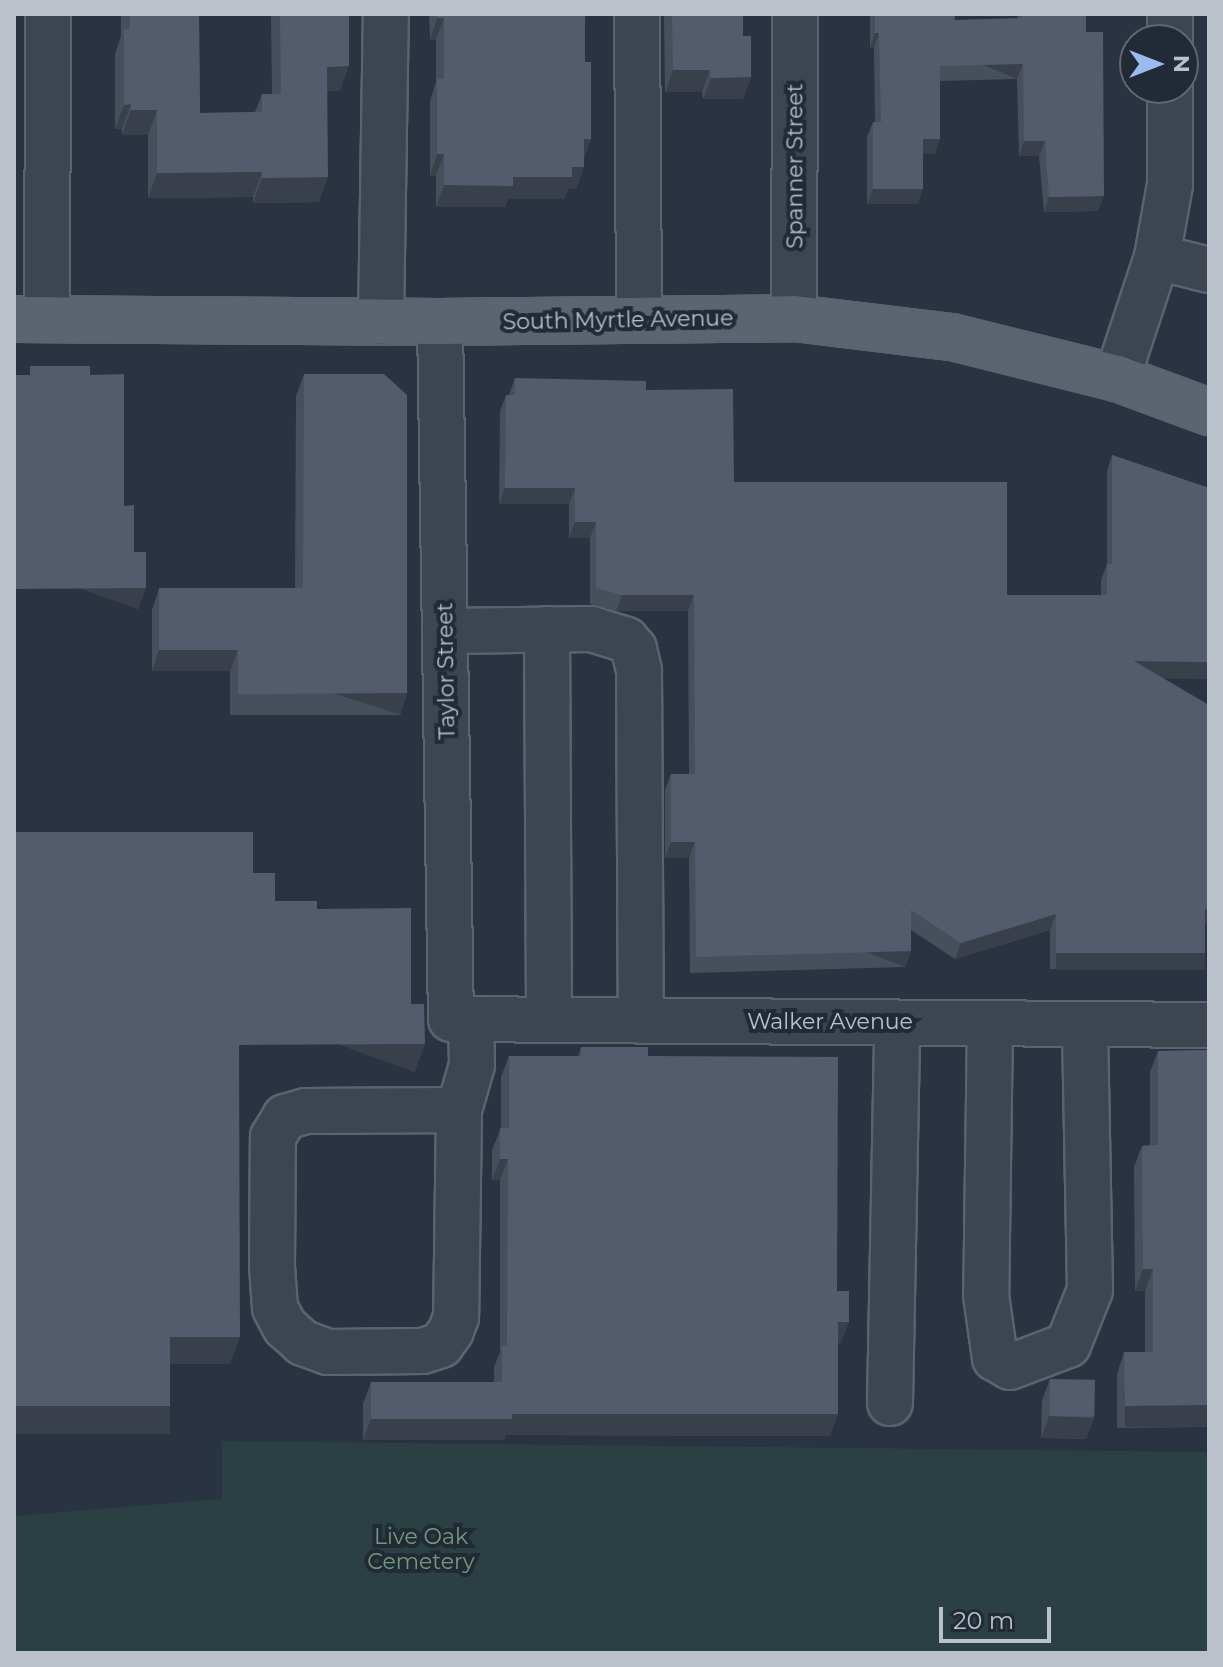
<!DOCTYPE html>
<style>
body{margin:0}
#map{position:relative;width:1223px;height:1667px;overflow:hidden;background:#293341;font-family:Montserrat,sans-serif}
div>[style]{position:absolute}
.green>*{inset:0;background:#2b4042}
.roads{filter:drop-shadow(2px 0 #5b636e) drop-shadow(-2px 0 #5b636e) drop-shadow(0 2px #5b636e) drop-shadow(0 -2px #5b636e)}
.minor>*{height:44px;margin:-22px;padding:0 22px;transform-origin:22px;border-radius:22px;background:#3d4551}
.major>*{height:44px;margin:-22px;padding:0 22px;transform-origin:22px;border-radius:22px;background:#5b6471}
.wall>*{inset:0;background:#474f5d}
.shaded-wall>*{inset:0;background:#39404c;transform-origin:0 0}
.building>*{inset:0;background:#525c6c;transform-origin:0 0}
span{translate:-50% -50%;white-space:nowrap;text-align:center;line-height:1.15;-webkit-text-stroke:8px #222a36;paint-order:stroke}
.street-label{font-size:22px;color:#bac1cb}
.park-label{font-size:22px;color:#739a7c}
.frame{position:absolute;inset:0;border:16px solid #bac1cb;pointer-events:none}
.north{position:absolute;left:1119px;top:24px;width:80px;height:80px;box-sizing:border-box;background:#222a36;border:2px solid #5f6672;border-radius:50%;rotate:90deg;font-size:22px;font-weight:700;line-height:32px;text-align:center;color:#bac1cb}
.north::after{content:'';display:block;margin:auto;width:28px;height:36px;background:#99bbf1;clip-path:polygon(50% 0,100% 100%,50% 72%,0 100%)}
.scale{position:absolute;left:939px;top:1607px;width:112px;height:36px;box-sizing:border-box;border:4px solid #bac1cb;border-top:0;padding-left:10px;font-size:24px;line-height:28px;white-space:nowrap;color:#bac1cb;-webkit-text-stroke:6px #222a36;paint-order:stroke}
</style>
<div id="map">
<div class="green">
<div style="clip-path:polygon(222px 1441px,1209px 1452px,1209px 1653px,14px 1653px,14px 1516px,222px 1499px)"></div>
</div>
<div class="roads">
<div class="minor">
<div style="left:637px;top:14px;width:305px;rotate:89.6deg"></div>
<div style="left:1170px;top:14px;width:26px;rotate:90deg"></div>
<div style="left:1157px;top:257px;width:54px;rotate:14deg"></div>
<div style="left:794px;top:318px;width:304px;rotate:-89.8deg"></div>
<div style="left:47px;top:319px;width:305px;rotate:-89.8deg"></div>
<div style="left:381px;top:322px;width:308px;rotate:-89.1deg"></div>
<div style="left:440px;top:322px;width:697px;rotate:89.1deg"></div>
<div style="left:451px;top:1019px;width:758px;rotate:0.45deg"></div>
<div style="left:1117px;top:378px;width:127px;rotate:-71.7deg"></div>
<div style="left:1157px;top:257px;width:73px;rotate:-79.8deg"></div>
<div style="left:1170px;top:185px;width:97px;rotate:-90deg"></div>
<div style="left:547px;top:629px;width:391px;rotate:89.7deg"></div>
<div style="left:445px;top:631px;width:146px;rotate:-0.8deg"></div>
<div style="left:591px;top:629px;width:37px;rotate:17deg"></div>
<div style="left:626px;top:640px;width:12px;rotate:48deg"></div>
<div style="left:634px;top:649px;width:23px;rotate:77deg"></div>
<div style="left:639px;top:671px;width:350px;rotate:89.7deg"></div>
<div style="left:990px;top:1023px;width:272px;rotate:90.8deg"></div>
<div style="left:986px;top:1295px;width:64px;rotate:81.9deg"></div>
<div style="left:995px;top:1358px;width:17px;rotate:31deg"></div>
<div style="left:1010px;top:1367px;width:62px;rotate:-20.8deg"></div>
<div style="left:1068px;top:1345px;width:59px;rotate:-68.2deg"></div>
<div style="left:1090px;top:1290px;width:266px;rotate:-91.1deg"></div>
<div style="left:459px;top:1110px;width:207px;rotate:90.8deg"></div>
<div style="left:456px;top:1317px;width:15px;rotate:110deg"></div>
<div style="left:451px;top:1331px;width:17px;rotate:126deg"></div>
<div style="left:441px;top:1345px;width:19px;rotate:162deg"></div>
<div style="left:423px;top:1351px;width:95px;rotate:179.4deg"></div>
<div style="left:328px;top:1352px;width:27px;rotate:-160deg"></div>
<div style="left:303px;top:1343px;width:24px;rotate:-138deg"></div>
<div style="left:285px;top:1327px;width:21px;rotate:-118deg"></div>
<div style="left:275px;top:1308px;width:42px;rotate:-94.1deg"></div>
<div style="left:272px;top:1266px;width:129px;rotate:-89.6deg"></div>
<div style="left:273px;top:1137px;width:23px;rotate:-59deg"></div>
<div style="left:285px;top:1117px;width:22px;rotate:-16deg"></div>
<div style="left:306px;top:1111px;width:153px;rotate:-0.4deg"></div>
<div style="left:459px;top:1110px;width:47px;rotate:-73.9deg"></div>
<div style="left:472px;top:1065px;width:46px;rotate:-91.2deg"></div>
<div style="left:890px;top:1403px;width:380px;rotate:-88.9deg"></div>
</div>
<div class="major">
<div style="left:14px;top:319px;width:426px;rotate:0.4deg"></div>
<div style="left:440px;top:322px;width:354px;rotate:-0.6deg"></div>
<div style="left:794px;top:318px;width:159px;rotate:6.9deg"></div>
<div style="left:952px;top:337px;width:170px;rotate:14deg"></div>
<div style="left:1117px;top:378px;width:98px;rotate:20.3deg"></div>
</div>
</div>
<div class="wall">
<div style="clip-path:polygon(121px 14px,199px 14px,200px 113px,255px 112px,262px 94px,272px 94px,271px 14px,349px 14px,340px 91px,327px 91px,319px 202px,253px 203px,253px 197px,148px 198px,148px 135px,122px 135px,122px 129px,115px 129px,115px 54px,121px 36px)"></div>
<div style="clip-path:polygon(429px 14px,586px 14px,585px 19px,585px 62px,591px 139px,584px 158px,584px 167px,576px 189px,568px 189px,564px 199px,508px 199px,505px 207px,436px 207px,436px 176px,430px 176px,430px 101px,436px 82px,436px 40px,430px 40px)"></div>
<div style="clip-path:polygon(664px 14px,743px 14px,743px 36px,751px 77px,743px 99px,703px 99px,702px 92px,665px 92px)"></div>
<div style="clip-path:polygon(870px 14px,954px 14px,955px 20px,1017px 19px,1018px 14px,1086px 14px,1086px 32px,1098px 211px,1044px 212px,1039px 156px,1019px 156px,1017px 79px,940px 81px,935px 154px,923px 154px,918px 204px,867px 204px,867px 137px,873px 122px,875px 122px,874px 48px,870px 48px)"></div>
<div style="clip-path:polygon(304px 374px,407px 693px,400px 715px,230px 715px,230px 671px,152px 671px,152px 610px,159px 588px,295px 588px,296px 396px)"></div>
<div style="clip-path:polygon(515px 378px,646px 390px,734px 482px,1007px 595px,1101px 595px,1101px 580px,1107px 564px,1107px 471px,1112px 455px,1209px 488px,1209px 678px,1163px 677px,1209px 925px,1205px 925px,1199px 969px,1050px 969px,1050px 930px,955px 959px,911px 930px,911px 951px,905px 967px,690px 973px,689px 858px,665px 858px,665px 790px,671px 774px,689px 774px,688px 611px,616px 611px,590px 604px,590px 538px,569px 538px,569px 504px,499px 504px,500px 411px,506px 395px,509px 395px)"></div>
<div style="clip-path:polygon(581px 1047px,648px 1056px,837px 1291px,841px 1343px,838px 1343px,838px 1414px,830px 1436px,506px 1435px,504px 1440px,363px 1440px,363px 1404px,371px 1382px,494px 1382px,494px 1367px,500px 1352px,500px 1180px,492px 1180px,492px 1150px,501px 1128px,501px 1077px,509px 1056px,578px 1056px)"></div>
<div style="clip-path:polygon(1209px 1050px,1209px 1427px,1117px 1428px,1117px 1374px,1124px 1352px,1145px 1352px,1145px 1291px,1135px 1291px,1134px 1167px,1142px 1146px,1150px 1145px,1150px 1072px,1158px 1051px)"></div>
<div style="clip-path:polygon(1050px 1379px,1094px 1418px,1086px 1439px,1041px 1438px,1042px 1400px)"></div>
</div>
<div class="shaded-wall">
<div style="clip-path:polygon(437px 18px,444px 18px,436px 40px,430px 40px)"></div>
<div style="clip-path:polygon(875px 33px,879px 33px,874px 48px,870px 48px)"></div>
<div style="left:1023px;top:64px;width:16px;height:83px;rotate:112deg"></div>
<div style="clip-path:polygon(349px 66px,340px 91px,318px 92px,327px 67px)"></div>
<div style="clip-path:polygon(673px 70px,710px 70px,702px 92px,665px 92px)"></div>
<div style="clip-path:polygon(751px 77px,743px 99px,703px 99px,711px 78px)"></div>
<div style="clip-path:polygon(131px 104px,122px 129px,115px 129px,124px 105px)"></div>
<div style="clip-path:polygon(131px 110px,157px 110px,148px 135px,122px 135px)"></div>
<div style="clip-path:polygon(584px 139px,591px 139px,583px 161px)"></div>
<div style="clip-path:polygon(923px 139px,940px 139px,935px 154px,918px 154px)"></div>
<div style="clip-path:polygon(1024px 141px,1045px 141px,1039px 156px,1019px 156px)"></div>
<div style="clip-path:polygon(437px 154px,444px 154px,436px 176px,430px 176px)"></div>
<div style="clip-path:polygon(572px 167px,584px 167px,576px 189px,568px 189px,564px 199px,508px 199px,505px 207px,436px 207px,444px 185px,513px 177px)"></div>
<div style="clip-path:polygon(262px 172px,253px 197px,148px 198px,157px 173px)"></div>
<div style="clip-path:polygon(328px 177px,319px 202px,253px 203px,262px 178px)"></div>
<div style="clip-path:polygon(873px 189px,923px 189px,918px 204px,867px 204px)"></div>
<div style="clip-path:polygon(1104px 196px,1098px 211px,1044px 212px,1049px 197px)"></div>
<div style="clip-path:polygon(505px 488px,575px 488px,569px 504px,499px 504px)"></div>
<div style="clip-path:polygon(575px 522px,596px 522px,590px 538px,569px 538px)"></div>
<div style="left:146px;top:588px;width:23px;height:132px;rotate:110deg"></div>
<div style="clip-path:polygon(622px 595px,694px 595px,688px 611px,616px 611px)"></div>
<div style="clip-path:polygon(159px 650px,238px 650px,230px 671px,152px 671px)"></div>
<div style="left:1134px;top:661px;width:75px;height:17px;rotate:1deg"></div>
<div style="left:407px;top:693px;width:23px;height:169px;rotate:108deg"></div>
<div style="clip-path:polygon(671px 842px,695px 842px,689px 858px,665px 858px)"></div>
<div style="clip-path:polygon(1205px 909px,1209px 909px,1209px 925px,1199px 925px)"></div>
<div style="clip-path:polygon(1056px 914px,1050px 930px,955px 959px,961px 943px)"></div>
<div style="left:911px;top:951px;width:17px;height:215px;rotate:111deg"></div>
<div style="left:1056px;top:953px;width:149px;height:17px"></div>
<div style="left:425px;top:1044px;width:30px;height:186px;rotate:110deg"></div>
<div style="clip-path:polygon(500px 1159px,508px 1159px,500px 1180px,492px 1180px)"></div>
<div style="clip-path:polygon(1143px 1269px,1153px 1269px,1145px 1291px,1135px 1291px)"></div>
<div style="clip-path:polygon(838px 1322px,849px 1322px,841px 1343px,830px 1343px)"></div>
<div style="clip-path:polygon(170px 1337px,240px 1337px,230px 1364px,160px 1364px)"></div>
<div style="left:1209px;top:1405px;width:22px;height:84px;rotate:90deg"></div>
<div style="left:14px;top:1406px;width:156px;height:28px"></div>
<div style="clip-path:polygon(512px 1414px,838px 1414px,830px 1436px,506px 1435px,504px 1440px,363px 1440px,371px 1419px)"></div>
<div style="clip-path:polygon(1049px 1416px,1094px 1418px,1086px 1439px,1041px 1438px)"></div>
</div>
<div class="building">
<div style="clip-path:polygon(130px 14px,199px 14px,200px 113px,262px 112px,262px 94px,281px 94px,280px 14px,349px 14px,349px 66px,327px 67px,328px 177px,262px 178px,262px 172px,157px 173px,157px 110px,131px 110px,131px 104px,124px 105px,124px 29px,130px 29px)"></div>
<div style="clip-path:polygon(437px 14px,585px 14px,585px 62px,591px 62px,591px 139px,584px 139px,584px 167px,572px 167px,572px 177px,513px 177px,513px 186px,444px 185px,444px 154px,437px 154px,437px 79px,444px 79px,444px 18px,437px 18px)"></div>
<div style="clip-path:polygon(672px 14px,743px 14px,743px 36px,751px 36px,751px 77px,711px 78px,710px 70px,673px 70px)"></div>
<div style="clip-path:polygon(875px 14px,954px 14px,955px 20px,1022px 18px,1022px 14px,1086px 14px,1086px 32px,1103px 32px,1104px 196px,1049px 197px,1045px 141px,1024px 141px,1023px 64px,940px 66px,940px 139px,923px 139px,923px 189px,873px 189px,873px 122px,881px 122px,879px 33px,875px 33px)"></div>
<div style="clip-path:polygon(30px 366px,90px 366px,90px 375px,124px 374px,124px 506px,134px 505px,134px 552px,146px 552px,146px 588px,14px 589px,14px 375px,30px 375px)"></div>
<div style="clip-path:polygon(304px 374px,384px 374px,407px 395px,407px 693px,238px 694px,238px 650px,159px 650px,159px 588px,303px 588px)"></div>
<div style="clip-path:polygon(515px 378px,646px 381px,646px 390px,733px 389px,734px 482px,1007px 482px,1007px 595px,1107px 595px,1107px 564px,1112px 564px,1112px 455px,1209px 488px,1209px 662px,1134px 661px,1209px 705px,1209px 909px,1205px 909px,1205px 953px,1056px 953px,1056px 914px,961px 943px,911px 910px,911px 951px,696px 957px,695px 842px,671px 842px,671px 774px,695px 774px,694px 595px,622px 595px,596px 588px,596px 522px,575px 522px,575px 488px,505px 488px,506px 395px,515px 395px)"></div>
<div style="clip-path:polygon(14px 832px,253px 832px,253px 873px,275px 873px,275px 901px,317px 901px,317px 909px,411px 908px,411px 1004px,424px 1004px,425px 1044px,239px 1045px,240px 1337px,170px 1337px,170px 1406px,14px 1406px)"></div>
<div style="clip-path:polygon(581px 1047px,648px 1047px,648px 1056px,838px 1057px,837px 1291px,849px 1291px,849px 1322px,838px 1322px,838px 1414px,512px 1414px,512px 1419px,371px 1419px,371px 1382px,502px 1382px,502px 1346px,507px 1346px,508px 1159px,500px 1159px,500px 1128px,509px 1128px,509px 1056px,581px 1056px)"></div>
<div style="clip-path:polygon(1209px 1050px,1209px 1405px,1125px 1406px,1124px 1352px,1153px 1352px,1153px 1269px,1143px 1269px,1142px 1146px,1158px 1145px,1158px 1051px)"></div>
<div style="left:1050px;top:1379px;width:45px;height:37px;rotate:1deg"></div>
</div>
<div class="street-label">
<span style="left:795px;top:166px;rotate:-90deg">Spanner Street</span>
<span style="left:618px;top:320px;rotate:-1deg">South Myrtle Avenue</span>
<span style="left:446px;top:671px;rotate:-91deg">Taylor Street</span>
<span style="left:830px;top:1022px">Walker Avenue</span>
</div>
<div class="park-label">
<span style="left:421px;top:1549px">Live Oak<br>Cemetery</span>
</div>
<div class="frame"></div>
<div class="north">N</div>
<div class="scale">20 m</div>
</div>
